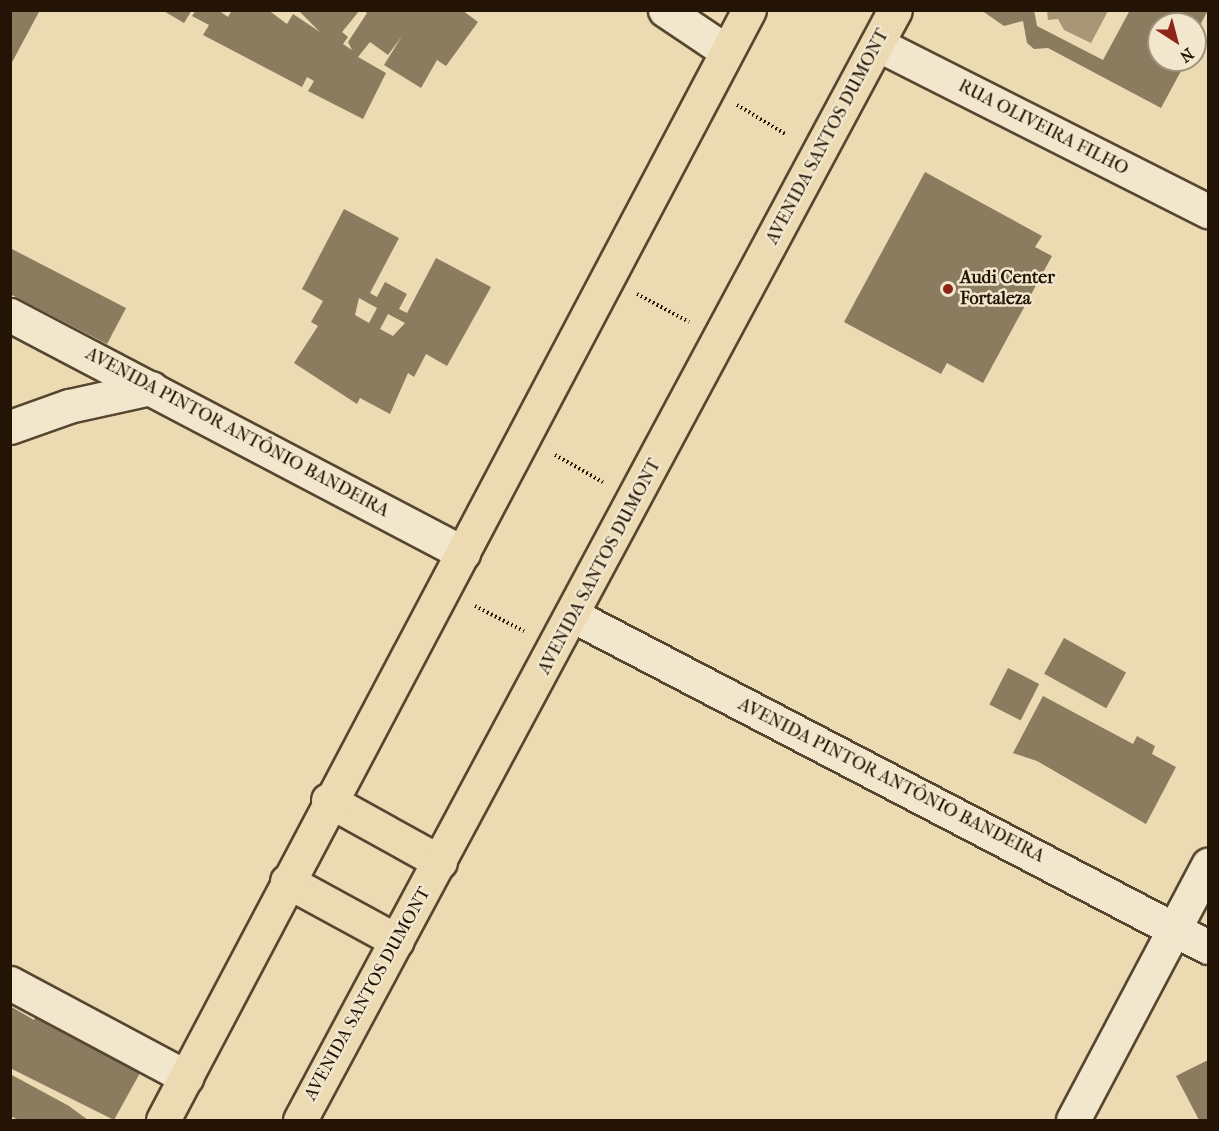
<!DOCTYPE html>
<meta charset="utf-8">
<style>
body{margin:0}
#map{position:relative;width:1219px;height:1131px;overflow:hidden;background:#ebdab2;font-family:"IM FELL French Canon",serif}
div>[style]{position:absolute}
.water>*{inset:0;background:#a79777}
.building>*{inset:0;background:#8b7b5f;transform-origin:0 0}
.path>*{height:4px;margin-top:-2px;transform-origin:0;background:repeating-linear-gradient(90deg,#241405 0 1.5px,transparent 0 4.5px)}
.roads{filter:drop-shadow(2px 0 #564630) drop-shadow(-2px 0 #564630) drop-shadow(0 2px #564630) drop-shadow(0 -2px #564630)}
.minor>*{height:33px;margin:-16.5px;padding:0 16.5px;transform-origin:16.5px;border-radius:16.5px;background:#f2e7cd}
.major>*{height:33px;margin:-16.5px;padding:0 16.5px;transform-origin:16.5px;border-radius:16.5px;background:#ebdab2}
.dots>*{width:16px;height:16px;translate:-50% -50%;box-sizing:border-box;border:3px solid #f2e7cd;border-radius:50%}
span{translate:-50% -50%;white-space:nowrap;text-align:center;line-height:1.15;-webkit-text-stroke:5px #f2e7cd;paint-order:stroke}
.street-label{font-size:18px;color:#241405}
.poi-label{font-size:18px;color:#241405;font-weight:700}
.left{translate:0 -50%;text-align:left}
.frame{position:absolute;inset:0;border:12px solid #241405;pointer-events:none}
.north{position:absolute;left:1147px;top:12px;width:60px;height:60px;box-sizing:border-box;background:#f2e7cd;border:2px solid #a0937d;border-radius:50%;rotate:144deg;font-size:16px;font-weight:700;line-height:24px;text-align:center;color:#241405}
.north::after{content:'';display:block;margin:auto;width:21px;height:27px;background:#8f2418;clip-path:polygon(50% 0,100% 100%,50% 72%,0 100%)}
</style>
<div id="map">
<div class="water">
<div style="clip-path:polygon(1047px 11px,1047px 10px,1108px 11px,1091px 43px,1064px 30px,1058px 19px,1048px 20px)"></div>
</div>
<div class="building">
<div style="clip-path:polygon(10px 10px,40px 10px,10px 66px)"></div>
<div style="clip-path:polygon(162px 10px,192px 10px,184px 23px)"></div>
<div style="clip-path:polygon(196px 10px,218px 10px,228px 17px,232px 10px,268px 10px,287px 24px,293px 14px,320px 32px,298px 10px,360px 10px,342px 32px,348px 37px,343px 44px,352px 50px,348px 42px,367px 13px,363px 10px,462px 10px,478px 22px,446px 66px,437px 60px,421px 88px,384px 65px,402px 36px,388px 55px,370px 42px,358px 57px,386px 73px,363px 119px,308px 91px,314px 81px,307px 77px,302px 87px,203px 35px,209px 25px,192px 16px)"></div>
<div style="clip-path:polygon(981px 10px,1034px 10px,1037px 26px,1103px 60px,1130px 10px,1208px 10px,1195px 35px,1195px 24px,1159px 24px,1159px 60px,1187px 60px,1161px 108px,1048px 48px,1034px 49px,1027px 43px,1023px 21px,1004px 26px)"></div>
<div style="clip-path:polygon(925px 172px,1042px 236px,1035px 247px,1052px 256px,983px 383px,947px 363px,941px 374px,844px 322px)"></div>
<div style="clip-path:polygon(evenodd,344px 209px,399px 238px,370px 293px,377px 297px,385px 282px,407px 294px,399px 309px,407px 313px,436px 258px,491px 287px,447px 366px,426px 354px,414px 377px,408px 373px,390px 414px,360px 398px,357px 404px,294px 363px,318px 326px,311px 322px,323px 301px,302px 289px,344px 209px,359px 298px,377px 308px,369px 323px,355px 315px,359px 298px,344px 209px,388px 314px,405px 323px,393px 336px,380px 329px,388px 314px)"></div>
<div style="clip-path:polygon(10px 248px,126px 308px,107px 344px,10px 294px)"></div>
<div style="left:1064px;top:638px;width:71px;height:41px;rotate:29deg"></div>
<div style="left:1008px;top:668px;width:35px;height:41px;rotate:27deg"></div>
<div style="clip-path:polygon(1043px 696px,1133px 744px,1137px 736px,1155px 746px,1152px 754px,1176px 767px,1146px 824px,1037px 761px,1013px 753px)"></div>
<div style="clip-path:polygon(10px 1006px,34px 1020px,37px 1015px,140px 1073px,114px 1120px,10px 1068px)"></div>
<div style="clip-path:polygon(1208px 1060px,1208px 1120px,1199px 1120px,1176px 1076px)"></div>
<div style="clip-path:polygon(10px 1074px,69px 1106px,88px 1120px,19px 1120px,10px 1116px)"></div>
</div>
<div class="path">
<div style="left:737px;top:105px;width:58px;rotate:31deg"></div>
<div style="left:637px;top:294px;width:59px;rotate:28.3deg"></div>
<div style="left:555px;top:455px;width:55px;rotate:29.4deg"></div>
<div style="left:475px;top:606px;width:55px;rotate:27deg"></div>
</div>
<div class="roads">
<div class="minor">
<div style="left:665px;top:10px;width:73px;rotate:33.9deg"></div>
<div style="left:877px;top:44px;width:371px;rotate:26.8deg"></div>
<div style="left:10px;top:315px;width:512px;rotate:27.72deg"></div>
<div style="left:10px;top:427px;width:63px;rotate:-19.6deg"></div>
<div style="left:69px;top:406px;width:84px;rotate:-12.4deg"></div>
<div style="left:574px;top:616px;width:715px;rotate:27.57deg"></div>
<div style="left:10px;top:983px;width:200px;rotate:28.1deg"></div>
<div style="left:1073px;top:1120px;width:289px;rotate:-62.1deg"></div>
</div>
<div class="major">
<div style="left:328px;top:800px;width:128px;rotate:29deg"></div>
<div style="left:287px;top:881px;width:125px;rotate:28.6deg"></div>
<div style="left:163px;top:1120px;width:1255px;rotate:-62.17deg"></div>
<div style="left:300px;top:1120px;width:1259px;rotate:-61.81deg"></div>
</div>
</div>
<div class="dots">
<div style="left:948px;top:289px;background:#8f2418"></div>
</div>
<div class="street-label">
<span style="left:1043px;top:128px;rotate:27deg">RUA OLIVEIRA FILHO</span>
<span style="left:828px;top:137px;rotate:-62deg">AVENIDA SANTOS DUMONT</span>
<span style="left:237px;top:433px;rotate:28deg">AVENIDA PINTOR ANTÔNIO BANDEIRA</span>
<span style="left:600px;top:567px;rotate:-62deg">AVENIDA SANTOS DUMONT</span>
<span style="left:891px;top:781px;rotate:27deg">AVENIDA PINTOR ANTÔNIO BANDEIRA</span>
<span style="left:368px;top:994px;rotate:-61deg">AVENIDA SANTOS DUMONT</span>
</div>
<div class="poi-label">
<span class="left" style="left:960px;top:289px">Audi Center<br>Fortaleza</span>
</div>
<div class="frame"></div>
<div class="north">N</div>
</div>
